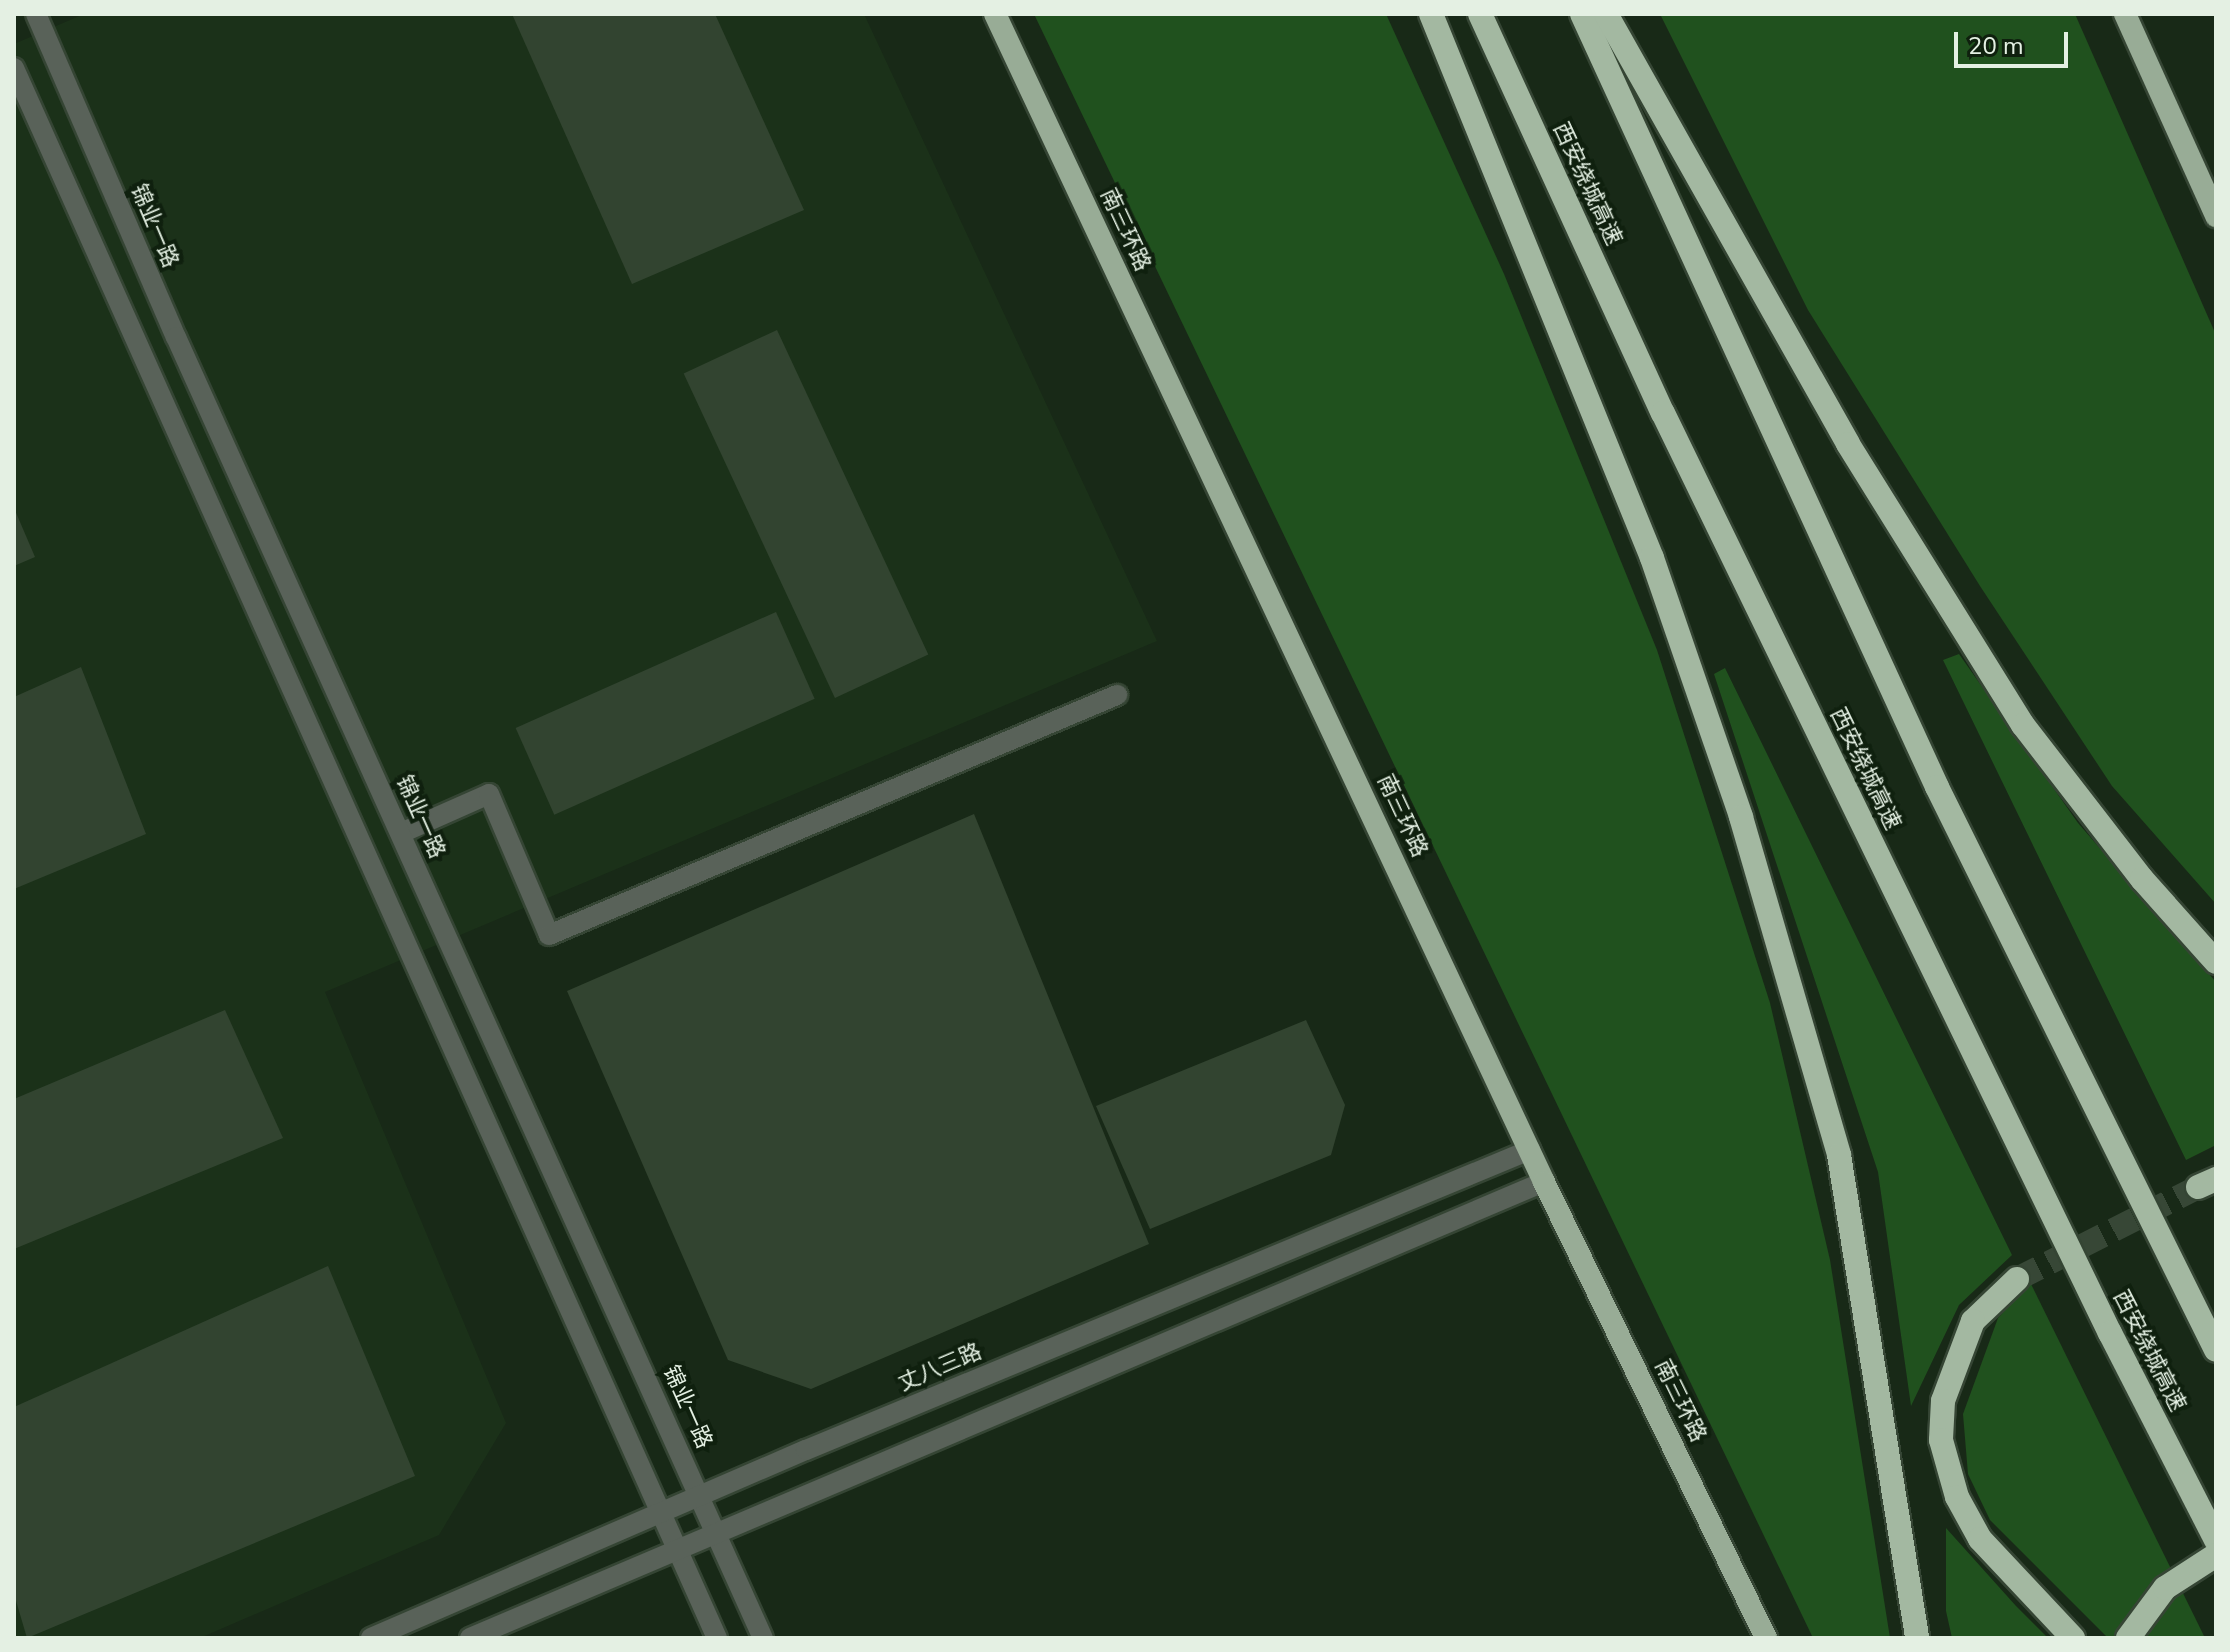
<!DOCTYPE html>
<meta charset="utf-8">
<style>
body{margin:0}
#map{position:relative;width:2230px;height:1652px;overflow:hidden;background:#182917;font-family:"Nunito Sans","Noto Sans SC",sans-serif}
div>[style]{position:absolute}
.built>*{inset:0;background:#1b3119}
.green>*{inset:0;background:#20511e}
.building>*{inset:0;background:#324430;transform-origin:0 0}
.motorway-tunnel>*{height:24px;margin-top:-12px;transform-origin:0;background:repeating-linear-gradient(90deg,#374736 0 24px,transparent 0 36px)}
.roads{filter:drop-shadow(2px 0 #354534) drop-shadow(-2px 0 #354534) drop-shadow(0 2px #354534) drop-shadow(0 -2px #354534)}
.service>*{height:20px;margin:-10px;padding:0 10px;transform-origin:10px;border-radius:10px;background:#596259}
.tertiary>*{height:20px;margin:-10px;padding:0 10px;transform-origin:10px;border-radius:10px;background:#596259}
.trunk>*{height:22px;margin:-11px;padding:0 11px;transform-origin:11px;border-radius:11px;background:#98ac96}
.motorway>*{height:24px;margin:-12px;padding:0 12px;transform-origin:12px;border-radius:12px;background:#a3b8a1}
span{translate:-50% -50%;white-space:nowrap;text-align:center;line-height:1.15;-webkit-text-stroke:8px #0f200e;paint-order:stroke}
.street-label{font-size:22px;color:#e4f0e3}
.frame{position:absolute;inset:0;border:16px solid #e4f0e3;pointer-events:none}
.scale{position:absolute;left:1954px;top:32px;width:114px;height:36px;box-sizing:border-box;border:4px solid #e4f0e3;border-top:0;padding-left:10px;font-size:24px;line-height:28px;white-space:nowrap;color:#e4f0e3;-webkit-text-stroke:6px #0f200e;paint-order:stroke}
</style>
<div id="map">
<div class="built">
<div style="clip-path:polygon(84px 14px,864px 14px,1157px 641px,325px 992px,506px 1423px,439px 1535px,200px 1638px,14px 1638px,14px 44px)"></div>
</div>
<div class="green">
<div style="clip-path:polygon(1034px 14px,1386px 14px,1504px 274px,1657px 650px,1770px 1003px,1830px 1260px,1890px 1638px,1813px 1638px)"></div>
<div style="clip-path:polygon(1660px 14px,2075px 14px,2216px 335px,2216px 904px,2112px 786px,1980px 586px,1808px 310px)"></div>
<div style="clip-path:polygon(1959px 654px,2078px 823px,2216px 982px,2216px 1145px,2186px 1160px,1943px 660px)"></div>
<div style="clip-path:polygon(1725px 668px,2012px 1255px,1959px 1305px,1911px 1406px,1878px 1172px,1714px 674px)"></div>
<div style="clip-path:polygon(2030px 1282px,2205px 1638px,2108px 1638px,1990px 1520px,1968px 1474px,1963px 1414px,1998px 1318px)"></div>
<div style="clip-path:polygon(1946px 1528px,2016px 1606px,2048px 1638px,1952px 1638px,1946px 1611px)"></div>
</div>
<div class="building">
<div style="clip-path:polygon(512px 14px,715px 14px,804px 210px,632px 284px)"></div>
<div style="left:777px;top:330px;width:358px;height:103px;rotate:65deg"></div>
<div style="clip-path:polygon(14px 508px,35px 557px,14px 566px)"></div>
<div style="left:776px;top:612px;width:95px;height:285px;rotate:66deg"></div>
<div style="clip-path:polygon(81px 667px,146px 834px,14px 889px,14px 697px)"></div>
<div style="clip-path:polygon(974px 814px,1149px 1244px,811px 1389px,728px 1360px,567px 991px)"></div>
<div style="clip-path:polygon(225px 1010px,283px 1138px,14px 1249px,14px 1099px)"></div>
<div style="clip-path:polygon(1306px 1020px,1345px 1105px,1331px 1155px,1150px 1229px,1096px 1106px)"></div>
<div style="clip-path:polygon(328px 1266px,415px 1476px,27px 1638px,14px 1594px,14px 1407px)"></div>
</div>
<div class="motorway-tunnel">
<div style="left:2017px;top:1279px;width:203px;rotate:-26.9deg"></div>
</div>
<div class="roads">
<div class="service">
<div style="left:401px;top:833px;width:96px;rotate:-23.9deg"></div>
<div style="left:489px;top:794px;width:153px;rotate:66.9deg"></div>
<div style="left:549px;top:935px;width:617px;rotate:-22.91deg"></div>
</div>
<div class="tertiary">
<div style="left:36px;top:14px;width:352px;rotate:66.6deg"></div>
<div style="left:176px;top:337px;width:1427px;rotate:65.72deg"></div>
<div style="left:14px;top:68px;width:1720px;rotate:65.88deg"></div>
<div style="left:371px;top:1638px;width:474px;rotate:-23.4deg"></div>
<div style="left:806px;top:1450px;width:784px;rotate:-22.51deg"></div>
<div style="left:470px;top:1638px;width:1167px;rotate:-23.01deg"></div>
</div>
<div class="trunk">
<div style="left:995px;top:14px;width:1291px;rotate:64.82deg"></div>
<div style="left:1544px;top:1182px;width:507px;rotate:64.04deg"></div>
<div style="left:2125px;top:14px;width:222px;rotate:65.7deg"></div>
</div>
<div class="motorway">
<div style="left:1431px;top:14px;width:587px;rotate:67.89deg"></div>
<div style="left:1652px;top:558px;width:274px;rotate:71deg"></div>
<div style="left:1741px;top:817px;width:352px;rotate:73.8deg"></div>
<div style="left:1839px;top:1155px;width:489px;rotate:80.8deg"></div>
<div style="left:1480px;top:14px;width:439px;rotate:65.4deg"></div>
<div style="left:1663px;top:413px;width:1023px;rotate:64.09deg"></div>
<div style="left:2110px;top:1333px;width:233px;rotate:62.9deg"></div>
<div style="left:1582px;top:14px;width:851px;rotate:65.33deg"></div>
<div style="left:1937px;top:787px;width:628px;rotate:63.64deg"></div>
<div style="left:1606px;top:14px;width:493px;rotate:60.6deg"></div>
<div style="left:1848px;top:444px;width:331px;rotate:58.1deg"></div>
<div style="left:2023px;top:725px;width:195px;rotate:52.3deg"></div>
<div style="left:2142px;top:879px;width:111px;rotate:48.3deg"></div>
<div style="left:2198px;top:1187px;width:20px;rotate:-24deg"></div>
<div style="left:2017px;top:1279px;width:61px;rotate:136.3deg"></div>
<div style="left:1973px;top:1321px;width:85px;rotate:110.6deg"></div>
<div style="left:1943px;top:1401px;width:39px;rotate:93deg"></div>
<div style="left:1941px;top:1440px;width:59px;rotate:74.3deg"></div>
<div style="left:1957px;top:1497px;width:48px;rotate:61.3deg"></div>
<div style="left:1980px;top:1539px;width:136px;rotate:46.8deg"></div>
<div style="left:2128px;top:1638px;width:62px;rotate:-53.5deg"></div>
<div style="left:2165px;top:1588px;width:61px;rotate:-32.9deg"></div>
</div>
</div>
<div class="street-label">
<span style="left:1587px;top:184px;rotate:65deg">西安绕城高速</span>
<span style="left:154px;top:226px;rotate:67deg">锦业一路</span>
<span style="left:1125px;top:230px;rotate:65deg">南三环路</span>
<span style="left:1865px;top:769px;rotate:64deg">西安绕城高速</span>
<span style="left:1402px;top:816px;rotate:65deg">南三环路</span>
<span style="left:420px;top:817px;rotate:66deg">锦业一路</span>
<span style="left:2149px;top:1351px;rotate:63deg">西安绕城高速</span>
<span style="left:940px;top:1368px;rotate:-23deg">丈八三路</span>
<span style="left:1680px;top:1401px;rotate:64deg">南三环路</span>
<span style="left:687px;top:1407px;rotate:66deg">锦业一路</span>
</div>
<div class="frame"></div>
<div class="scale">20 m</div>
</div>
